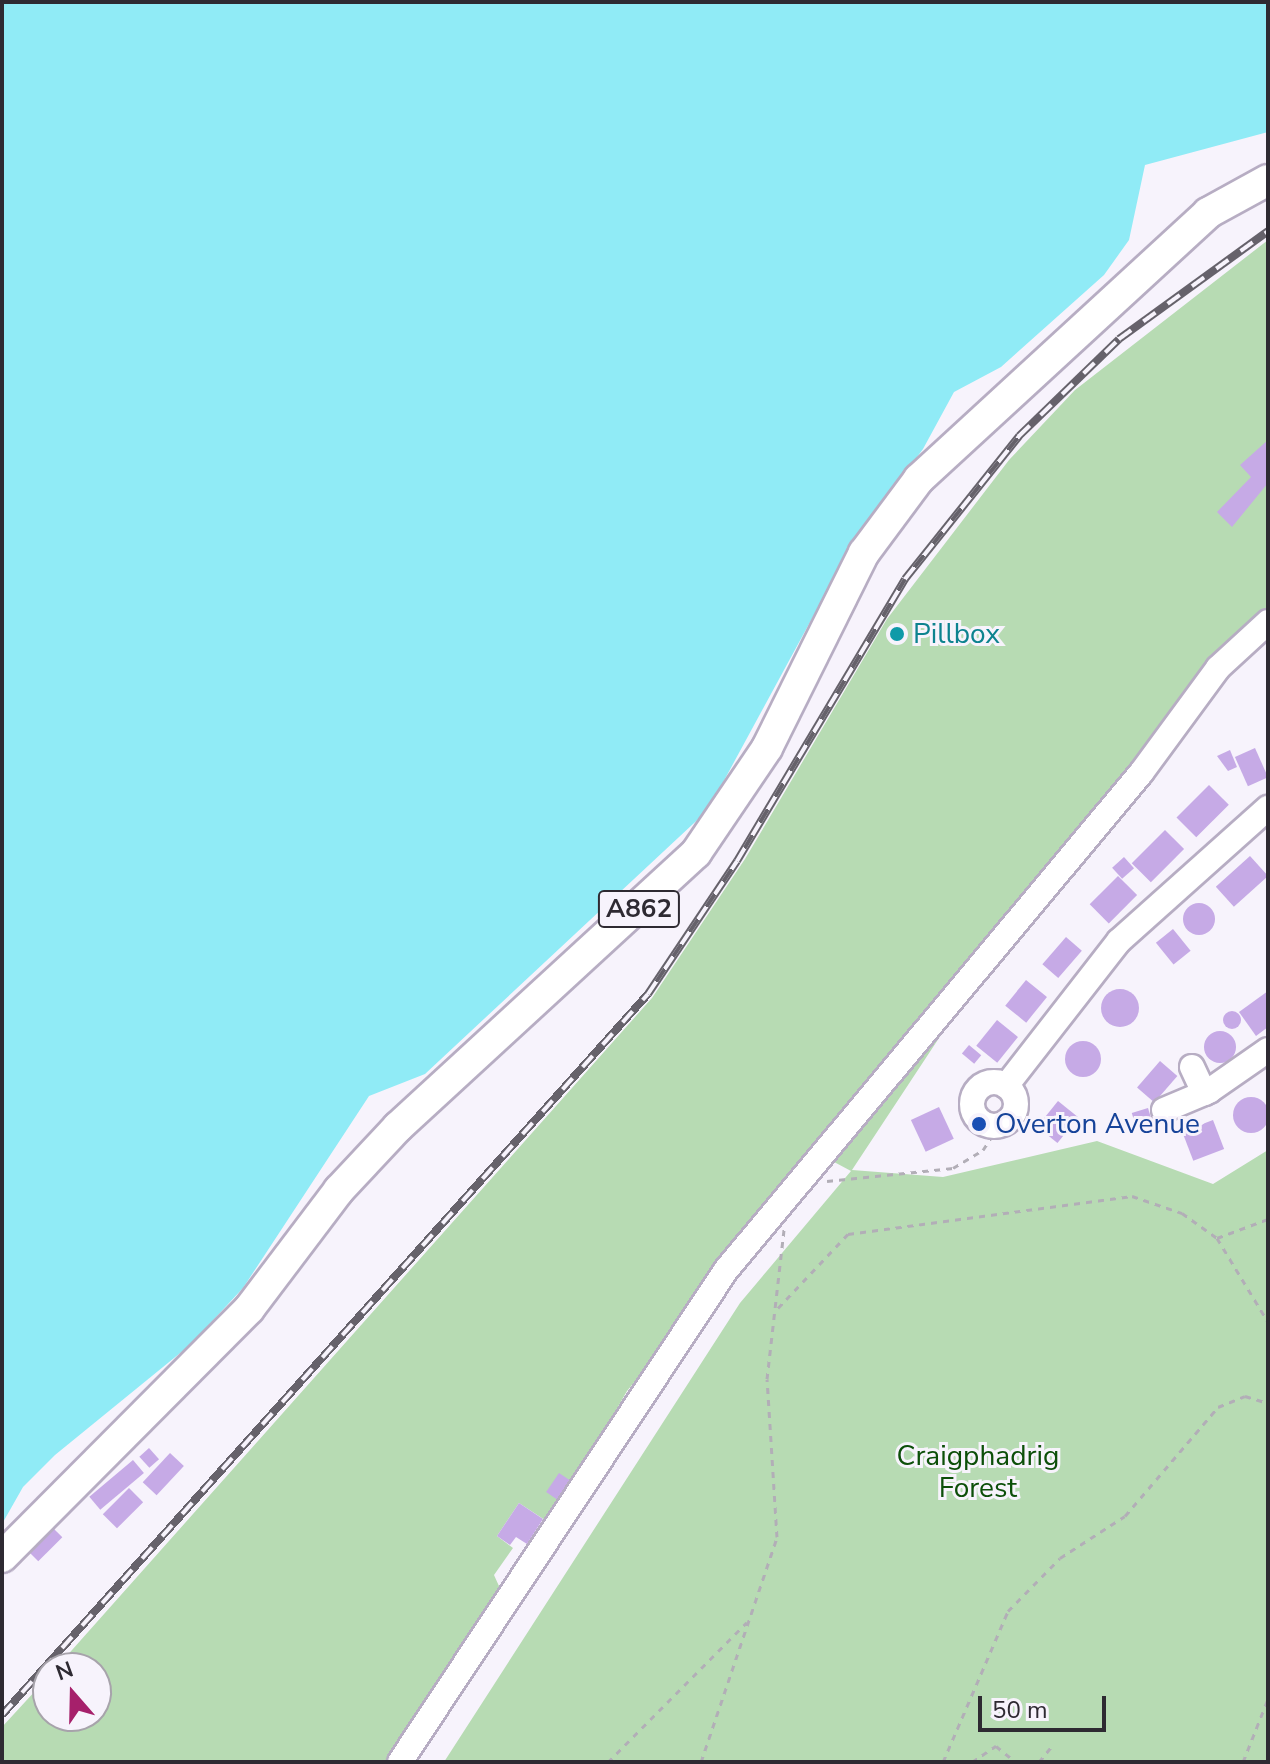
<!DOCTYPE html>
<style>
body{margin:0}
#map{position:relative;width:1270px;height:1764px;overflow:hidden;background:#f7f3fc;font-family:"Nunito Sans",sans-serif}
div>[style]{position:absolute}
.green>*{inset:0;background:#b7dbb3}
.water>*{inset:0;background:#90ebf6}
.building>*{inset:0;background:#c6aae6;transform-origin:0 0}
.round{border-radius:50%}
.path>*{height:3px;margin-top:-1.5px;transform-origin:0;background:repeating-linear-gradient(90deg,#b2aeb7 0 6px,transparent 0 12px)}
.roads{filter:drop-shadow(2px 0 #b7adc3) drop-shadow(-2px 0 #b7adc3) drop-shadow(0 2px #b7adc3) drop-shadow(0 -2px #b7adc3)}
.minor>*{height:24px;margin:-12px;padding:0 12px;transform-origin:12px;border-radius:12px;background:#fff}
.minor>.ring{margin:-12px;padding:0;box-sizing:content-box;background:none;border:24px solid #fff;border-radius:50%}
.major>*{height:30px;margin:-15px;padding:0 15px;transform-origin:15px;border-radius:15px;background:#fff}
.rail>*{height:8px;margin-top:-4px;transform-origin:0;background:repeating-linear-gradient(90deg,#f7f3fc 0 15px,#66626b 0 30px);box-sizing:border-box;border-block:2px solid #66626b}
.dots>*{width:22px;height:22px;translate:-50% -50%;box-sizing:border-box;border:4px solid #f7f3fc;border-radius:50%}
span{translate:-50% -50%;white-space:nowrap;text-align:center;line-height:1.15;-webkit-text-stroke:6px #f7f3fc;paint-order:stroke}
.shield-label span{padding:2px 6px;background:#f7f3fc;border:2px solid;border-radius:6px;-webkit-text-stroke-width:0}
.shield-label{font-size:26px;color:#2e2a32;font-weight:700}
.culture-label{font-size:28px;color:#0d838f}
.left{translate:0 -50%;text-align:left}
.transit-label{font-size:28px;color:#164399}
.park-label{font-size:28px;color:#0c4f09}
.frame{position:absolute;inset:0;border:4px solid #2e2a32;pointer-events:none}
.north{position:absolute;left:32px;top:1652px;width:80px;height:80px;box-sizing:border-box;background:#f7f3fc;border:2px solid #a7a3ab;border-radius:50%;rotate:340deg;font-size:22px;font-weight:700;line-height:32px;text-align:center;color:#2e2a32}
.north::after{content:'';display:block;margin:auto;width:28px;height:36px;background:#a6206b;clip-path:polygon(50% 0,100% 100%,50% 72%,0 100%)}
.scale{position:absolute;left:978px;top:1696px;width:128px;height:36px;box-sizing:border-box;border:4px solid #2e2a32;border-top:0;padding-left:10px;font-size:24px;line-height:28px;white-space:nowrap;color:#2e2a32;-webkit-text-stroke:6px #f7f3fc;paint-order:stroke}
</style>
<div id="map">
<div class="green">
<div style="clip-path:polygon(1268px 240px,1268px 636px,1234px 667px,1045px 899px,941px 1035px,852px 1170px,943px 1177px,1097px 1141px,1213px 1184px,1268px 1150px,1268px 1762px,444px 1762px,740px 1303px,851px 1171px,821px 1155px,627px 1391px,551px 1524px,519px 1503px,497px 1536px,513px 1548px,494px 1575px,503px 1595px,392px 1762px,2px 1762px,2px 1727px,48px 1677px,48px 1716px,96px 1716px,96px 1668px,56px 1668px,652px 998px,745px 859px,887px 619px,1009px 460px,1075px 390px)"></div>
</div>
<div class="water">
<div style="clip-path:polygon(2px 2px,1268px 2px,1268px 132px,1145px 165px,1129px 240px,1104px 275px,1001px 367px,954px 392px,923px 449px,854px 541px,708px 810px,425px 1074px,369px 1096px,243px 1288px,190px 1345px,55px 1455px,23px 1487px,2px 1524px)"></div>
</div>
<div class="building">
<div style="clip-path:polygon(1268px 440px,1268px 483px,1232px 527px,1217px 512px,1251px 477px,1240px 465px)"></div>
<div style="left:1255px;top:748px;width:32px;height:22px;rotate:66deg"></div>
<div style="clip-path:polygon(1230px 750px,1237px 767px,1228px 771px,1217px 756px)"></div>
<div style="left:1209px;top:785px;width:28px;height:46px;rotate:45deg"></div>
<div style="left:1165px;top:830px;width:27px;height:47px;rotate:45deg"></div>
<div style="left:1250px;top:856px;width:27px;height:46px;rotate:48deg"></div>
<div style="left:1124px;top:857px;width:15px;height:16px;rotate:48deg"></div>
<div style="left:1118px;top:876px;width:27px;height:40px;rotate:45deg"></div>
<div class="round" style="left:1183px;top:903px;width:32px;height:32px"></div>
<div style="left:1173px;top:929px;width:28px;height:22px;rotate:51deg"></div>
<div style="left:1066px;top:937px;width:21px;height:36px;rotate:41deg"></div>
<div style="left:1026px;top:980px;width:27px;height:33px;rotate:39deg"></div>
<div class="round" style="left:1101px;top:989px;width:38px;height:38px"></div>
<div style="clip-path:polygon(1268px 991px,1268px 1027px,1256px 1036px,1239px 1012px)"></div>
<div class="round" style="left:1223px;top:1011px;width:18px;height:18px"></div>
<div style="left:997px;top:1020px;width:27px;height:33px;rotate:39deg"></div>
<div class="round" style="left:1204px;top:1031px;width:32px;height:32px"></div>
<div class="round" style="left:1065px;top:1041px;width:36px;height:36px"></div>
<div style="left:969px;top:1045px;width:16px;height:11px;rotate:40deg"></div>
<div style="left:1160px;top:1061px;width:23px;height:35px;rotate:41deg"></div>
<div class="round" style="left:1233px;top:1097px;width:36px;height:36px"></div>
<div style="left:1058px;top:1101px;width:26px;height:33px;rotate:39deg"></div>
<div style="left:939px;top:1107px;width:35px;height:31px;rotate:65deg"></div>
<div style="left:1148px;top:1108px;width:14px;height:17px;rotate:73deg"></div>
<div style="left:1213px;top:1120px;width:31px;height:33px;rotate:69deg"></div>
<div style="left:149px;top:1448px;width:15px;height:13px;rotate:48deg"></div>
<div style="left:170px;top:1453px;width:19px;height:40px;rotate:43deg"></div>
<div style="left:133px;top:1460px;width:17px;height:57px;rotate:50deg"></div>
<div style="left:559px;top:1473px;width:14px;height:23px;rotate:34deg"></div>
<div style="left:129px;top:1488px;width:20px;height:37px;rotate:45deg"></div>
<div style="clip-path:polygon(519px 1503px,543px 1519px,527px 1544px,516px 1537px,510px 1545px,497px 1536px)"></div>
<div style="left:51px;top:1526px;width:16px;height:34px;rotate:45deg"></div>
</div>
<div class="path">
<div style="left:827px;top:1181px;width:127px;rotate:-5.9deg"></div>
<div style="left:953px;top:1168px;width:35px;rotate:-31deg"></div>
<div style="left:983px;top:1150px;width:30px;rotate:-57deg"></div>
<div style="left:1217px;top:1238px;width:54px;rotate:-20.4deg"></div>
<div style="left:778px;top:1308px;width:102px;rotate:-46.6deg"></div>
<div style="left:848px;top:1234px;width:287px;rotate:-7.6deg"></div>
<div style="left:1132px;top:1196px;width:53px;rotate:18.8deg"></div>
<div style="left:1182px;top:1213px;width:43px;rotate:35.5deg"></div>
<div style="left:1217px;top:1238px;width:98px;rotate:58.7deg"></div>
<div style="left:608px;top:1762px;width:197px;rotate:-45.2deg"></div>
<div style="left:701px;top:1762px;width:237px;rotate:-71.3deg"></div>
<div style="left:777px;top:1537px;width:158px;rotate:-93.6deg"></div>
<div style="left:767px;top:1379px;width:151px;rotate:-83.5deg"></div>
<div style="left:943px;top:1762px;width:164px;rotate:-66.7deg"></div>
<div style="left:1008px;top:1611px;width:74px;rotate:-45.5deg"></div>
<div style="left:1060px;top:1558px;width:77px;rotate:-32.9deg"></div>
<div style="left:1125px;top:1516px;width:143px;rotate:-49.5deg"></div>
<div style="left:1218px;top:1407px;width:29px;rotate:-22deg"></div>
<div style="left:1245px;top:1396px;width:24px;rotate:17deg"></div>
<div style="left:972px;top:1762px;width:29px;rotate:-34deg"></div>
<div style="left:996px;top:1746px;width:26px;rotate:39deg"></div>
<div style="left:1039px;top:1762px;width:19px;rotate:-51deg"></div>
<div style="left:1243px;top:1762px;width:68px;rotate:-68.4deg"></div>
</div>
<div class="roads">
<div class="minor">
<div style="left:1192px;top:1067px;width:29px;rotate:65deg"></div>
<div class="ring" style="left:972px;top:1082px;width:20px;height:20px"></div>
<div style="left:1006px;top:1086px;width:184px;rotate:-52.1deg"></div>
<div style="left:1119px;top:941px;width:200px;rotate:-41.8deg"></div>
<div style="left:1164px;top:1110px;width:49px;rotate:-22.9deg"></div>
<div style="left:1209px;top:1091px;width:72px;rotate:-34.8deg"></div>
<div style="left:400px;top:1762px;width:590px;rotate:-56.47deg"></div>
<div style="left:726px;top:1270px;width:647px;rotate:-50.14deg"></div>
<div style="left:1141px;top:773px;width:130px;rotate:-53.7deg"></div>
<div style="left:1218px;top:668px;width:68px;rotate:-42.6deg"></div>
</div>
<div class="major">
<div style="left:2px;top:1557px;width:350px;rotate:-45.1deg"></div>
<div style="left:249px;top:1309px;width:149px;rotate:-52.9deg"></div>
<div style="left:339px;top:1190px;width:86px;rotate:-46.9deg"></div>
<div style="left:398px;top:1127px;width:405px;rotate:-42.6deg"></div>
<div style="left:696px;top:853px;width:127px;rotate:-55.9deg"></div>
<div style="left:767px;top:748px;width:218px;rotate:-63.6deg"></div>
<div style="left:864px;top:553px;width:92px;rotate:-53.4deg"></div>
<div style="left:919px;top:479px;width:393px;rotate:-42.6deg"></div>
<div style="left:1208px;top:213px;width:68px;rotate:-28.8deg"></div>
</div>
</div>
<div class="rail">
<div style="left:2px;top:1715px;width:968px;rotate:-48.14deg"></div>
<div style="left:648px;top:994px;width:160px;rotate:-56.2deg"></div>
<div style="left:737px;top:861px;width:328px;rotate:-59.2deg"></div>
<div style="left:905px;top:579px;width:183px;rotate:-51.4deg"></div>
<div style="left:1019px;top:436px;width:139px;rotate:-44.1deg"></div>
<div style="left:1119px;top:339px;width:184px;rotate:-35.9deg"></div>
</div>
<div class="dots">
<div style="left:897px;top:634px;background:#0f9aa8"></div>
<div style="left:979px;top:1124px;background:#1a4fb4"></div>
</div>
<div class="shield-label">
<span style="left:639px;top:909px">A862</span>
</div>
<div class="culture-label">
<span class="left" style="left:913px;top:634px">Pillbox</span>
</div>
<div class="transit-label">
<span class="left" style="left:995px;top:1124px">Overton Avenue</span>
</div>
<div class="park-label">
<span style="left:978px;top:1472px">Craigphadrig<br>Forest</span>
</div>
<div class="frame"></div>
<div class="north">N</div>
<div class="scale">50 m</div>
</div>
